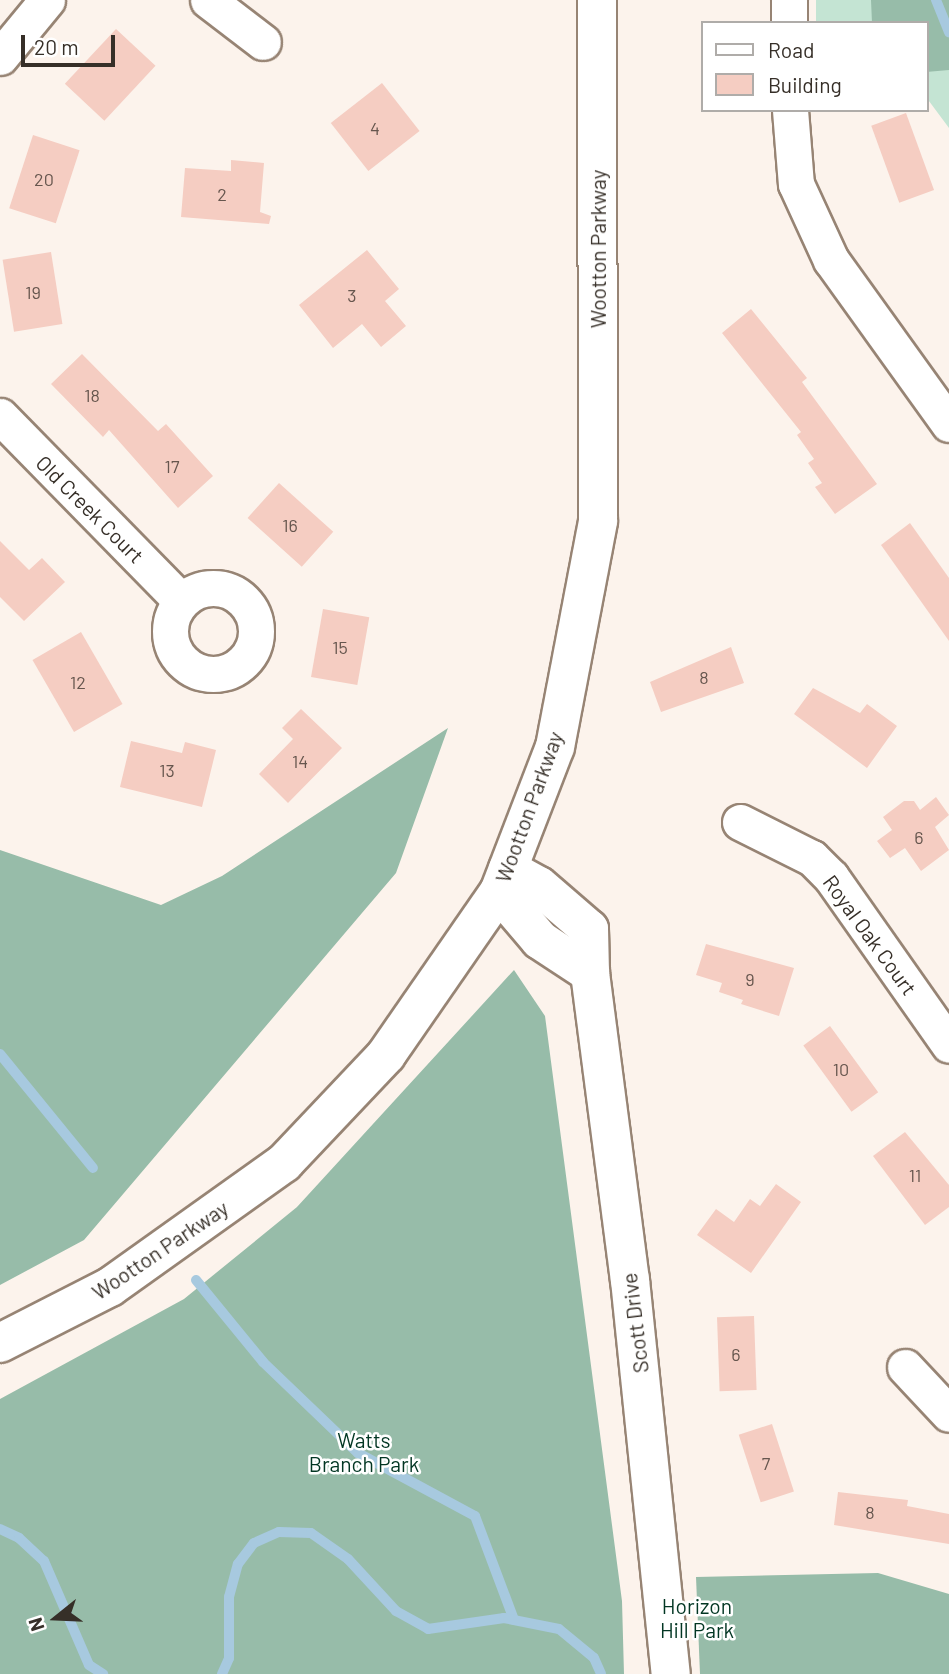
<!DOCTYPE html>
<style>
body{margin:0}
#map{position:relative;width:949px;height:1674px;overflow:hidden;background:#fcf3ec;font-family:Barlow,sans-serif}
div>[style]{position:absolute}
.green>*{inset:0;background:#c4e4d3}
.forest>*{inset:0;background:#97bca9}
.stream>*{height:10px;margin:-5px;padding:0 5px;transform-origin:5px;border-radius:5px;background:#a7c9df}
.building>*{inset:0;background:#f5cdc2;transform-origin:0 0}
.roads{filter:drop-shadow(2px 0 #978474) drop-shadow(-2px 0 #978474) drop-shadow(0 2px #978474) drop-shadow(0 -2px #978474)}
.minor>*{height:35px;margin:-17.5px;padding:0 17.5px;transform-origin:17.5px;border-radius:17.5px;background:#fff}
.minor>.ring{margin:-17.5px;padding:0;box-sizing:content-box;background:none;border:35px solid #fff;border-radius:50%}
.tertiary>*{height:38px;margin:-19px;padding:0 19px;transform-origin:19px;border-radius:19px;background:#fff}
.secondary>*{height:38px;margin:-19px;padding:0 19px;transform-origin:19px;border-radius:19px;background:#fff}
span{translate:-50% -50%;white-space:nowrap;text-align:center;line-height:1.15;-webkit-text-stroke:5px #fff;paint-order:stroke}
.number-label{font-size:18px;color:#66564e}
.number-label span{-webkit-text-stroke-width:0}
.street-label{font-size:21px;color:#362f28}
.park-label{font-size:21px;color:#023623}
.legend{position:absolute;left:701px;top:21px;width:228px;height:91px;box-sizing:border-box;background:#fff;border:2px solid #afaca9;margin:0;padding:9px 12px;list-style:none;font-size:21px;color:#362f28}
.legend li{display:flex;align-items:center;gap:14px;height:35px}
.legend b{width:35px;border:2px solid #afaca9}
.north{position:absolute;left:21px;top:1583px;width:70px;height:70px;-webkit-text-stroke:5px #fff;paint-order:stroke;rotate:252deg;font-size:19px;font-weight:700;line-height:28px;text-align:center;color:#362f28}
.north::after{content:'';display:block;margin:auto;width:24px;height:32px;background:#362f28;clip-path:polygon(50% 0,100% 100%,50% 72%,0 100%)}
.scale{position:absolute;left:21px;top:35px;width:94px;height:32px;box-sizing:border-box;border:4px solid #362f28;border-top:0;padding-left:9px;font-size:21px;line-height:24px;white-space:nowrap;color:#362f28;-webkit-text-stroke:5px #fff;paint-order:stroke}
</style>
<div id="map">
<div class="green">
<div style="clip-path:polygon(816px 0,949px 0,949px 128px,926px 97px,926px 23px,816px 23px)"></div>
</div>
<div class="forest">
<div style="clip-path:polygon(871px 0,949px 0,949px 70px,926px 72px,926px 23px,872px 23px)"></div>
<div style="clip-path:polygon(448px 728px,396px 873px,84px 1240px,0 1285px,0 850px,161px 905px,222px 876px)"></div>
<div style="clip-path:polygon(514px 970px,545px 1016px,622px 1601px,624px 1674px,0 1674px,0 1399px,184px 1299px,297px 1207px)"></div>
<div style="clip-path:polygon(878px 1573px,949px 1594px,949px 1674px,700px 1674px,696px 1577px)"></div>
</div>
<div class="stream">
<div style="left:936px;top:0;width:35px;rotate:68deg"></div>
<div style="left:0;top:1054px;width:147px;rotate:50.8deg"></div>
<div style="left:196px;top:1280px;width:106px;rotate:50.7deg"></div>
<div style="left:263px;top:1362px;width:132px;rotate:43.8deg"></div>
<div style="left:358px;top:1453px;width:133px;rotate:28.3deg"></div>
<div style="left:475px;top:1516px;width:111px;rotate:69.4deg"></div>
<div style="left:0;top:1529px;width:21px;rotate:25deg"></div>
<div style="left:19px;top:1538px;width:34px;rotate:43deg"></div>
<div style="left:44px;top:1561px;width:113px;rotate:66.6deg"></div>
<div style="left:89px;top:1665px;width:17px;rotate:33deg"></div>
<div style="left:222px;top:1674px;width:17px;rotate:-66deg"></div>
<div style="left:229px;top:1658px;width:61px;rotate:-90deg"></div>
<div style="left:229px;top:1597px;width:34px;rotate:-75deg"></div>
<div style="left:238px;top:1564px;width:26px;rotate:-53deg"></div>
<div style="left:254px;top:1543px;width:27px;rotate:-24deg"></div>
<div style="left:279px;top:1532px;width:32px;rotate:2deg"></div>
<div style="left:311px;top:1533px;width:45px;rotate:35.1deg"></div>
<div style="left:348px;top:1559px;width:71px;rotate:47.3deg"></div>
<div style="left:396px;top:1611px;width:37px;rotate:29deg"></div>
<div style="left:428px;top:1629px;width:77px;rotate:-8.2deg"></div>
<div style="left:504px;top:1618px;width:56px;rotate:11.3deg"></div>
<div style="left:559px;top:1629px;width:45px;rotate:39.6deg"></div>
<div style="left:594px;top:1658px;width:17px;rotate:66deg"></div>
</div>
<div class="building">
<div style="left:116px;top:29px;width:54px;height:75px;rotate:43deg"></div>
<div style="left:382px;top:83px;width:61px;height:65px;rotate:52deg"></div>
<div style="left:906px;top:113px;width:82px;height:37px;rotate:70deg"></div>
<div style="left:33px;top:135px;width:49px;height:77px;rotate:18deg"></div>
<div style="clip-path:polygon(231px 160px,264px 163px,260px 212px,271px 216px,269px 224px,181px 217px,185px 168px,231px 171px)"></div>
<div style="clip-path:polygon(367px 250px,399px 289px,385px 301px,406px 326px,381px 347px,362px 324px,333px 348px,299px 305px)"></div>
<div style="left:51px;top:252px;width:73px;height:49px;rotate:81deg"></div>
<div style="clip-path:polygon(751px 309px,807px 378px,802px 382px,877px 484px,835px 514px,815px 487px,822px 483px,808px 463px,814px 459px,797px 435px,801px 432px,722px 333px)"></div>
<div style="clip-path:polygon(82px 354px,158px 431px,166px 424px,213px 476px,178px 508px,109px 430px,103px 437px,51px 384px)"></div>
<div style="left:279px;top:483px;width:73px;height:47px;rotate:42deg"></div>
<div style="clip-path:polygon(910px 523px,949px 578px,949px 641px,881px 545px)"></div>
<div style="clip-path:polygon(0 541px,29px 570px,42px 558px,65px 582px,24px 621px,0 597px)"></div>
<div style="left:323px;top:609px;width:47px;height:69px;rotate:10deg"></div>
<div style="left:81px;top:632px;width:83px;height:56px;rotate:60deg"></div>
<div style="clip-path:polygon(731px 647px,744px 683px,661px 712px,650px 682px)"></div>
<div style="clip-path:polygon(813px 688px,860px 713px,867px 704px,897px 726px,867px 768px,794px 714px)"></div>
<div style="clip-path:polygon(301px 709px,342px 748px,288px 803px,259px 774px,293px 739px,282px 728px)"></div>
<div style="clip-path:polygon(131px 741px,182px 753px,185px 742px,216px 750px,202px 807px,120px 787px)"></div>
<div style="clip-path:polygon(936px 797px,949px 815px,935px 827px,949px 850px,921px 871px,905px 848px,890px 858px,877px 841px,892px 830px,883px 817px,904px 801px,914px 801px,920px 810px)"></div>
<div style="clip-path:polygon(706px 944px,794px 968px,779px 1016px,741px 1004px,743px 1000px,719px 992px,722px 983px,696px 975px)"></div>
<div style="left:830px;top:1026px;width:82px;height:33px;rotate:54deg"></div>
<div style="clip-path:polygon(905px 1132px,949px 1185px,949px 1207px,925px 1225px,873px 1156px)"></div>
<div style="clip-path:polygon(776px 1184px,801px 1202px,751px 1273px,697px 1235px,716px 1209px,734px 1222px,750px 1199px,760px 1206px)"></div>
<div style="left:754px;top:1316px;width:74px;height:37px;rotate:88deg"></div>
<div style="left:772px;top:1424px;width:71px;height:35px;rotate:72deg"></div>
<div style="clip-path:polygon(838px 1492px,908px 1500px,907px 1506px,949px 1514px,949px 1544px,834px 1525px)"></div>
</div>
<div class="roads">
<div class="minor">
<div style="left:208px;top:0;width:69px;rotate:37.4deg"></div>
<div style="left:789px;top:0;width:23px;rotate:90deg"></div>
<div style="left:0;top:57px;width:74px;rotate:-50.5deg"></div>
<div style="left:790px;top:110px;width:74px;rotate:85.4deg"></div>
<div style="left:796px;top:184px;width:84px;rotate:65.3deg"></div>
<div style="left:831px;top:260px;width:202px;rotate:54.3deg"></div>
<div style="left:0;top:416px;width:259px;rotate:45.6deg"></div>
<div class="ring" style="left:170px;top:588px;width:51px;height:51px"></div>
<div style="left:740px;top:822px;width:80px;rotate:26.6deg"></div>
<div style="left:812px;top:858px;width:27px;rotate:45deg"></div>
<div style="left:831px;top:877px;width:205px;rotate:54.9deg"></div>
<div style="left:905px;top:1367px;width:64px;rotate:46.9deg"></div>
</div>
<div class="tertiary">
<div style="left:508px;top:869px;width:35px;rotate:29deg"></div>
<div style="left:539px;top:886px;width:66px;rotate:40.7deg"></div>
<div style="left:589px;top:929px;width:44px;rotate:88.7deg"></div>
<div style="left:590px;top:973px;width:310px;rotate:82.6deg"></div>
<div style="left:630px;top:1280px;width:396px;rotate:84.1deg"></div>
<div style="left:499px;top:892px;width:63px;rotate:49.5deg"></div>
<div style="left:540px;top:940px;width:60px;rotate:33.4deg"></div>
</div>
<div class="secondary">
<div style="left:0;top:1343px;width:123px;rotate:-27deg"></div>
<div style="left:110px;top:1287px;width:214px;rotate:-35.5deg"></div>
<div style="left:284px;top:1163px;width:149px;rotate:-46.6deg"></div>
<div style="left:386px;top:1055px;width:198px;rotate:-55.3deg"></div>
<div style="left:499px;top:892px;width:155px;rotate:-68.9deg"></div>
<div style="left:555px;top:747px;width:230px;rotate:-79.2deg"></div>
<div style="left:598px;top:521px;width:521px;rotate:-90.11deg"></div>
</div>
</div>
<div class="number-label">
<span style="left:375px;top:128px">4</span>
<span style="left:44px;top:179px">20</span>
<span style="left:222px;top:194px">2</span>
<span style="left:33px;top:292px">19</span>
<span style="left:352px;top:295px">3</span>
<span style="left:92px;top:395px">18</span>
<span style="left:172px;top:466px">17</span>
<span style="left:290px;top:525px">16</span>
<span style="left:340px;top:647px">15</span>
<span style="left:704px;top:677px">8</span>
<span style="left:78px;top:682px">12</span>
<span style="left:300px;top:761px">14</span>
<span style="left:167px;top:770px">13</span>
<span style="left:919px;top:837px">6</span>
<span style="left:750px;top:979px">9</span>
<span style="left:841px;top:1069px">10</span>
<span style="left:915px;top:1175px">11</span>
<span style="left:736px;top:1354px">6</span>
<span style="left:766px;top:1463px">7</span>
<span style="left:870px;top:1512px">8</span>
</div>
<div class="street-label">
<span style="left:598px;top:249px;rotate:-90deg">Wootton Parkway</span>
<span style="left:90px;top:509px;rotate:45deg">Old Creek Court</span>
<span style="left:529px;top:807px;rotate:-70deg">Wootton Parkway</span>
<span style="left:870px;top:935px;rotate:54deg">Royal Oak Court</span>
<span style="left:160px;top:1250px;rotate:-34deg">Wootton Parkway</span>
<span style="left:635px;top:1323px;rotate:-97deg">Scott Drive</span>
</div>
<div class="park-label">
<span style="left:364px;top:1452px">Watts<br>Branch Park</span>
<span style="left:697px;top:1618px">Horizon<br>Hill Park</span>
</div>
<ul class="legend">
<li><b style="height:9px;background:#fff"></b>Road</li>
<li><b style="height:19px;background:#f5cdc2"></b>Building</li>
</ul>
<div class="north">N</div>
<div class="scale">20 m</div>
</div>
